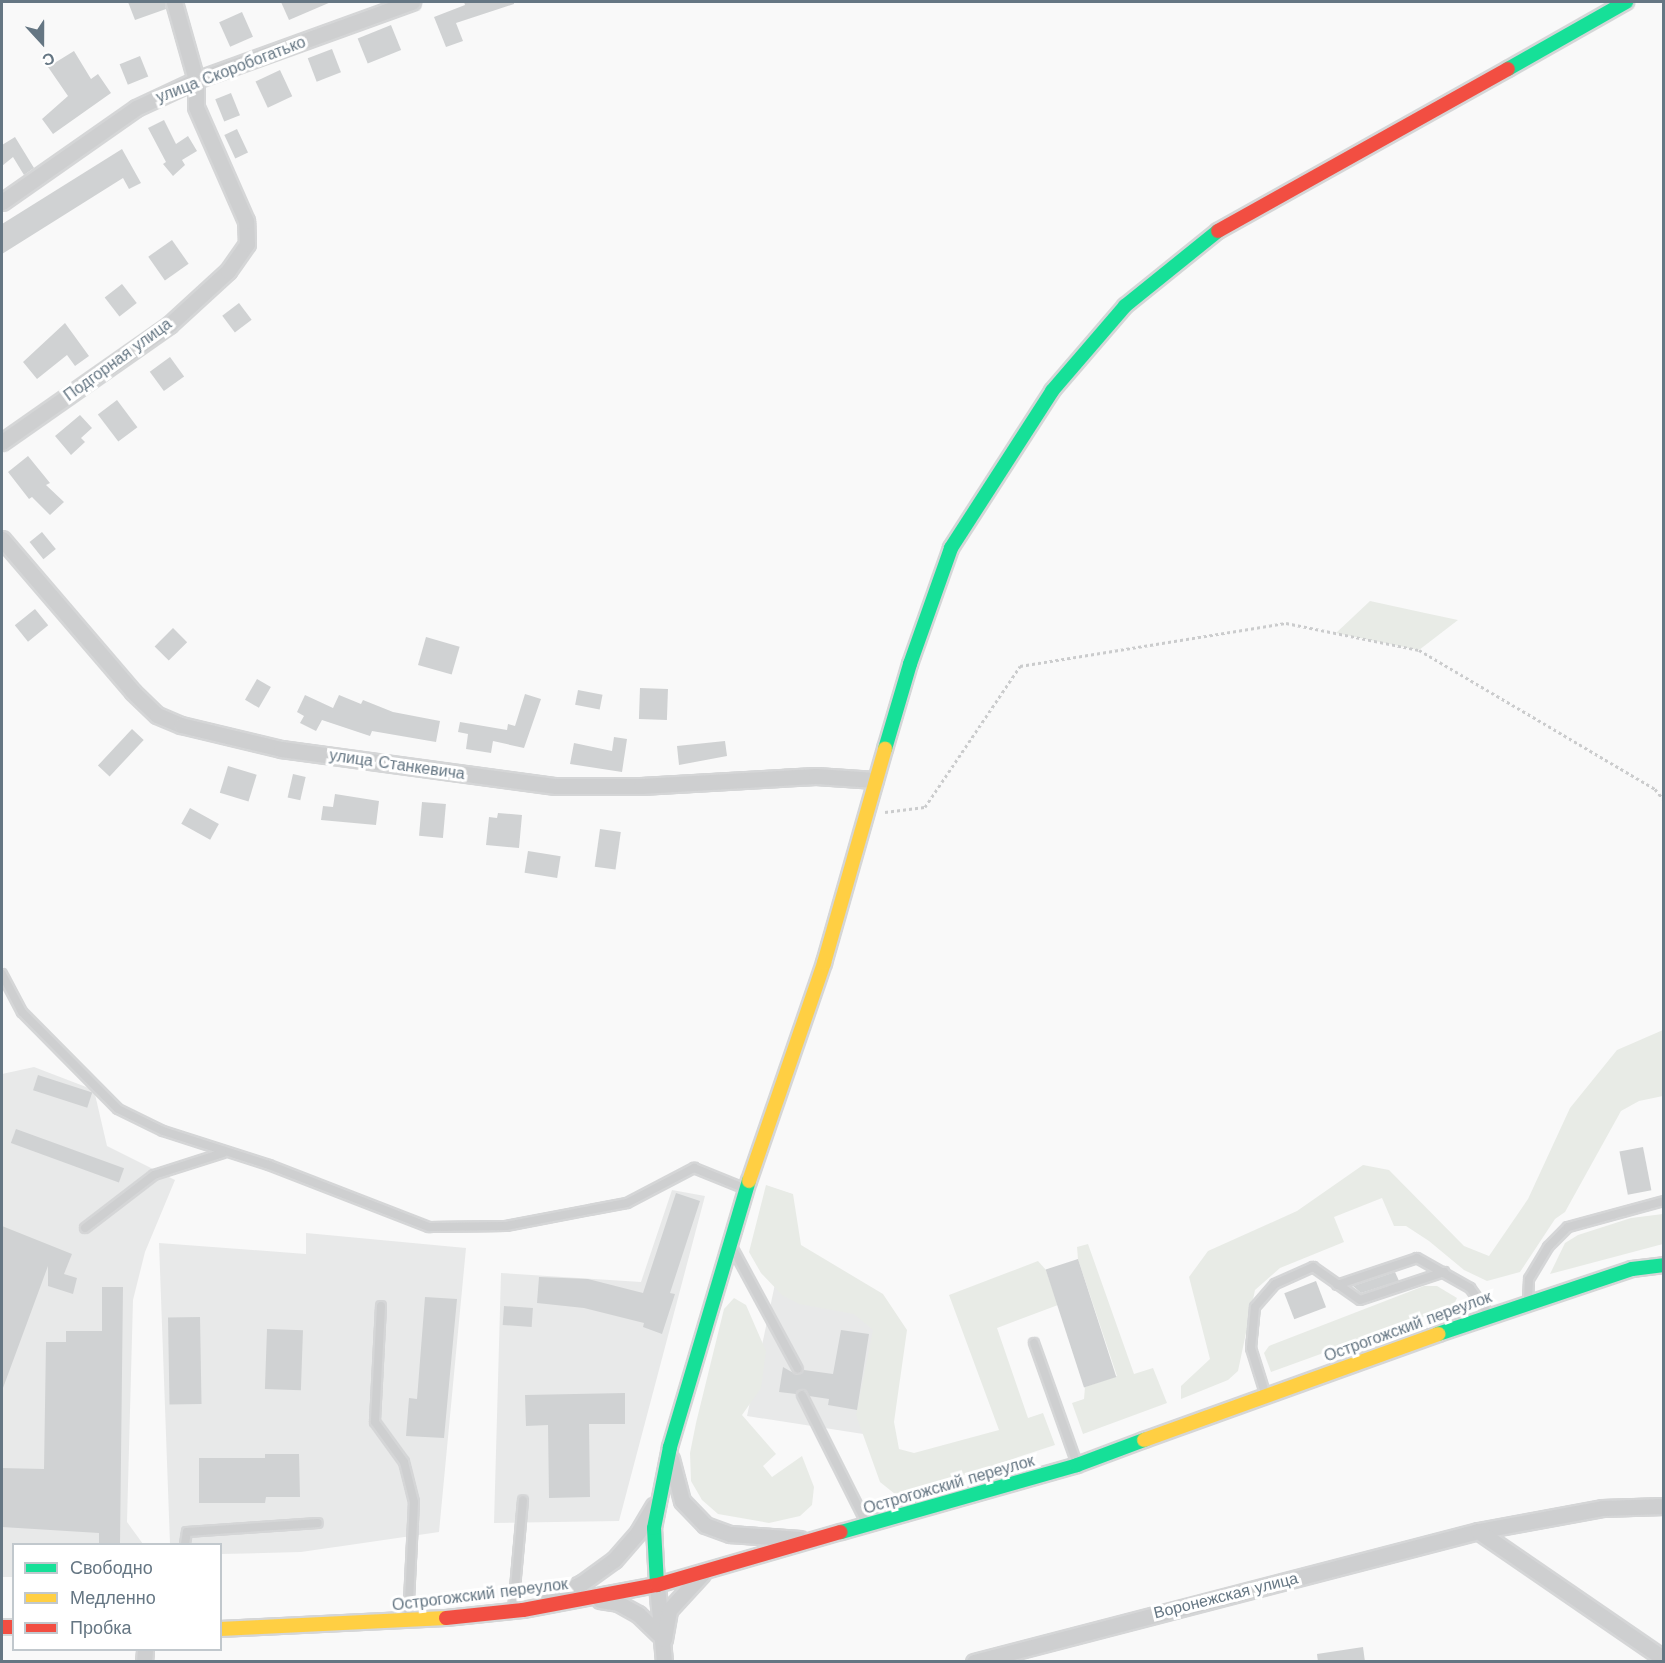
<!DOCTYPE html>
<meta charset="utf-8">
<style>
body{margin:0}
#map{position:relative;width:1665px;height:1663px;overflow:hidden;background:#f9f9f9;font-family:"Work Sans",sans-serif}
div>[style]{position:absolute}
.built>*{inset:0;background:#e8e9e9}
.green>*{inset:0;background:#e8ebe6}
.building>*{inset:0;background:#d0d2d3;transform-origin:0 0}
.path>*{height:3px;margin-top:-1.5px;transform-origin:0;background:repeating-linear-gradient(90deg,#cbcccd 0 3px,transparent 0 6px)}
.roads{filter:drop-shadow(2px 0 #d5d6d7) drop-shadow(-2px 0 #d5d6d7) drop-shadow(0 2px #d5d6d7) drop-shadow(0 -2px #d5d6d7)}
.lane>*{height:8px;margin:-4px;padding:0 4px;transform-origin:4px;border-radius:4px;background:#cecfd0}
.street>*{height:15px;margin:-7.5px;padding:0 7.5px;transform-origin:7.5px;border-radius:7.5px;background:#cecfd0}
.fast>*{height:14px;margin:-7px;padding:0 7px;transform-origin:7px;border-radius:7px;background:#16e098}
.slow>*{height:14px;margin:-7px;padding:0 7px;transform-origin:7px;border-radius:7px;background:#ffcf43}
.jam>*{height:14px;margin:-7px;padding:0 7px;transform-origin:7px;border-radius:7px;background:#f24e42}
span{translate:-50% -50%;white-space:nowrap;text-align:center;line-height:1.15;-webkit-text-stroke:6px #fff;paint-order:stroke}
.street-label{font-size:16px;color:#657683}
.frame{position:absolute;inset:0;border:3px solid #657683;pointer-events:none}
.legend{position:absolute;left:12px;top:1543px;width:210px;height:108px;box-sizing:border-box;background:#fff;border:2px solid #c1c8cd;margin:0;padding:8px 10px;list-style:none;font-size:18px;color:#657683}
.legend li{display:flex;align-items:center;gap:12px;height:30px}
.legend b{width:30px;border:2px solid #c1c8cd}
.north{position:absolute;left:12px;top:12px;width:60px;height:60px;-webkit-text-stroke:4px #fff;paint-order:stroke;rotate:159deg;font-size:16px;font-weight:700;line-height:24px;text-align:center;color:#657683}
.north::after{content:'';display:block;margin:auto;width:21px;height:27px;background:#657683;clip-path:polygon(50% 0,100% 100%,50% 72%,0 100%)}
</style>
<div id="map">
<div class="built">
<div style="clip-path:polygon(34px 1067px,94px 1090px,107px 1146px,175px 1180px,145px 1252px,133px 1300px,127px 1522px,143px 1544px,14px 1544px,13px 1577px,2px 1577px,2px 1074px)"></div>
<div style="clip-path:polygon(672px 1190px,705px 1196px,619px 1521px,494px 1523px,501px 1273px,641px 1282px)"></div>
<div style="clip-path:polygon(306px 1233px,466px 1248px,439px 1532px,301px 1552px,221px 1554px,220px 1544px,170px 1544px,159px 1243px,306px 1254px)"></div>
<div style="clip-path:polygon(775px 1284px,889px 1323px,876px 1436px,747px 1416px)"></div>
</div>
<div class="green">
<div style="clip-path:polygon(1370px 601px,1425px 613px,1458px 620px,1419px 650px,1336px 633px)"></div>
<div style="clip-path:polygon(1663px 1030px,1663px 1096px,1639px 1101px,1621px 1111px,1565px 1212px,1555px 1219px,1520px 1272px,1487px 1281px,1464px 1270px,1429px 1241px,1406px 1226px,1394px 1226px,1382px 1198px,1334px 1217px,1344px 1242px,1280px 1268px,1255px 1290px,1238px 1371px,1228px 1380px,1181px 1399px,1181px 1386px,1210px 1359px,1189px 1277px,1208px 1251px,1297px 1211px,1363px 1165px,1389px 1170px,1464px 1246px,1489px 1256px,1528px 1199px,1570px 1108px,1617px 1050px)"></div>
<div style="clip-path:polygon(766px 1185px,793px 1194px,801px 1245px,883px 1294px,907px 1330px,894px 1422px,899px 1449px,914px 1453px,999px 1430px,949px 1295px,1038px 1261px,1046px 1270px,1058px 1305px,997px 1328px,1028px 1418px,1043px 1413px,1055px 1445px,927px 1487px,895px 1494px,880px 1482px,856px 1415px,873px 1330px,854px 1314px,799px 1304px,782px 1295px,761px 1273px,749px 1252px)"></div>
<div style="clip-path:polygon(1663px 1214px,1663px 1244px,1550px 1274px,1565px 1243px,1578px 1235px,1631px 1218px)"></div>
<div style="clip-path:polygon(1088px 1244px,1134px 1374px,1153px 1368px,1167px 1403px,1083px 1434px,1072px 1403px,1084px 1399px,1085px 1387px,1117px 1376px,1078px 1259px,1077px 1247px)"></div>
<div style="clip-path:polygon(1424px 1286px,1437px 1286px,1457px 1298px,1453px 1306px,1271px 1372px,1264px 1353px,1269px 1346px)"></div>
<div style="clip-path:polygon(734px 1298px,746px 1305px,766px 1351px,761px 1388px,742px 1415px,776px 1454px,763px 1466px,772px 1477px,802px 1456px,814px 1487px,812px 1505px,800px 1516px,769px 1523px,718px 1514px,702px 1500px,691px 1481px,690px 1453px,696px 1423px,724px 1309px)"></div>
</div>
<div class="building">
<div style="clip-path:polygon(128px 2px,165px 2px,166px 9px,135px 20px)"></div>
<div style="clip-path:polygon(281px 2px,331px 2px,289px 20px)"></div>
<div style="clip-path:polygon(464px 2px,514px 2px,514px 4px,456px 23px,463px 41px,446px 47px,434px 17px,465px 5px)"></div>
<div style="left:242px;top:12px;width:27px;height:25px;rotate:66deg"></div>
<div style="left:391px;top:25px;width:27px;height:36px;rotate:68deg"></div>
<div style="left:332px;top:49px;width:25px;height:26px;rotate:69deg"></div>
<div style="clip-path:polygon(74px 51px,91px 79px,98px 74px,111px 93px,53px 134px,42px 119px,68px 96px,48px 67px)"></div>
<div style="left:140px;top:56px;width:22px;height:22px;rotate:68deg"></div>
<div style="left:280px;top:70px;width:29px;height:27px;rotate:65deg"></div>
<div style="left:231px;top:93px;width:24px;height:17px;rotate:68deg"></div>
<div style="clip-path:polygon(164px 120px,176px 144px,188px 136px,197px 151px,182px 160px,185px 165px,173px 176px,163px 164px,166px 162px,148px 128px)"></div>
<div style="left:237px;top:129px;width:26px;height:14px;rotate:65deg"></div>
<div style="clip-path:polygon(15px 137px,34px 168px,24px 175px,13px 157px,2px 166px,2px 145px)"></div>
<div style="clip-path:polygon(122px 149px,141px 183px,129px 189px,123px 178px,2px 254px,2px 224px)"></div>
<div style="left:172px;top:240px;width:29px;height:29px;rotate:55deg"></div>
<div style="left:122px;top:284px;width:24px;height:22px;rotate:52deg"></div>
<div style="left:239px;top:303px;width:21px;height:21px;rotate:53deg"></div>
<div style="clip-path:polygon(65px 323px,89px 356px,75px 366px,67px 355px,37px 379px,23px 362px)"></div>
<div style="left:170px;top:357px;width:24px;height:25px;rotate:54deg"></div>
<div style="left:117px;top:400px;width:34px;height:24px;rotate:53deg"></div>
<div style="clip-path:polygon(80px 415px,92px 428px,81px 438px,85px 442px,71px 455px,55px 436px)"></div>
<div style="clip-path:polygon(28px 456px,50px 483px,46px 485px,64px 502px,50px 515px,32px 497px,29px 499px,8px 472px)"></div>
<div style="left:42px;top:532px;width:22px;height:16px;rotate:51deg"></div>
<div style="left:35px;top:609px;width:21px;height:26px;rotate:51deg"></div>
<div style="left:173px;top:628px;width:20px;height:26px;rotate:45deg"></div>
<div style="left:426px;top:637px;width:35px;height:29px;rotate:16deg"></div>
<div style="left:257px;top:679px;width:16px;height:24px;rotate:30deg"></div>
<div style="left:640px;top:688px;width:28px;height:31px;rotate:2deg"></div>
<div style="left:578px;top:690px;width:25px;height:15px;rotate:11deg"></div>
<div style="clip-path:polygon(525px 694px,541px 699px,524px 748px,493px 741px,491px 753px,466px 749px,468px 734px,458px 732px,460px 722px,507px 730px,508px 724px,515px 726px)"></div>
<div style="clip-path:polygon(305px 695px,333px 708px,339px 695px,361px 704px,363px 700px,393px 712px,440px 721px,436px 742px,372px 731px,370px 736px,322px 720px,316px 731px,300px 723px,304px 716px,297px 712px)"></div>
<div style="left:132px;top:729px;width:16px;height:50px;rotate:43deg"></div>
<div style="clip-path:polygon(614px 737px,627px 739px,622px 772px,570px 764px,574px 743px,612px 751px)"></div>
<div style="clip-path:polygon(725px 741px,727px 756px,679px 765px,677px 746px)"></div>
<div style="left:228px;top:766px;width:30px;height:28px;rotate:17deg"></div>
<div style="left:293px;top:774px;width:13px;height:24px;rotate:13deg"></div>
<div style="clip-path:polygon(335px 794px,379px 801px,376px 825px,321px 820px,323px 806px,333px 807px)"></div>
<div style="left:422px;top:802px;width:24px;height:34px;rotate:5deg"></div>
<div style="left:190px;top:808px;width:33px;height:18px;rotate:29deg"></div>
<div style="clip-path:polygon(498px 813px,522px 815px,519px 848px,486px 845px,489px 817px,497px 818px)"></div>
<div style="left:600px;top:829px;width:21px;height:38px;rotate:8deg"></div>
<div style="left:528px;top:851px;width:33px;height:22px;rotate:9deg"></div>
<div style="left:38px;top:1075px;width:57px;height:16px;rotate:18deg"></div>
<div style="left:16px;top:1129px;width:115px;height:15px;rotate:20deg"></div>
<div style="left:1643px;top:1147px;width:44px;height:24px;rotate:79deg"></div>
<div style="clip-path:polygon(676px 1193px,700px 1201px,670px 1293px,675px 1294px,662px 1334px,643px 1327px,644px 1323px,584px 1308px,537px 1303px,539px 1277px,588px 1279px,643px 1293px)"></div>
<div style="clip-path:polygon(2px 1226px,72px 1254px,64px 1274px,77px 1278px,73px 1294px,48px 1286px,48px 1266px,3px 1388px)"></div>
<div style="left:1078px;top:1259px;width:124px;height:34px;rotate:72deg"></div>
<div style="clip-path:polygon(1395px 1272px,1399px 1281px,1361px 1293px,1353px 1286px)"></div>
<div style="left:1316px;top:1281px;width:28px;height:34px;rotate:69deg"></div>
<div style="clip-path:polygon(102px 1287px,123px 1287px,120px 1545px,99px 1545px,99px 1533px,2px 1527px,2px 1468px,44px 1469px,46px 1342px,66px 1342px,66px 1331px,102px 1331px)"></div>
<div style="clip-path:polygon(425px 1297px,457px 1299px,444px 1438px,406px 1436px,409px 1398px,417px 1399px)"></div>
<div style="left:504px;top:1306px;width:29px;height:19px;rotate:4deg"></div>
<div style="left:200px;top:1317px;width:87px;height:32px;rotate:89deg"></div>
<div style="left:267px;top:1329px;width:36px;height:60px;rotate:2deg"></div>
<div style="clip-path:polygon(841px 1330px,869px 1334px,857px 1410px,828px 1405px,829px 1399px,809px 1396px,803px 1389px,796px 1394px,779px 1392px,783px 1367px,797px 1375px,804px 1370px,833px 1374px)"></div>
<div style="clip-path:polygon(625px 1393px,625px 1424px,589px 1424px,590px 1497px,549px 1498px,548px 1425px,526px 1426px,525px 1395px)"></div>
<div style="clip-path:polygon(265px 1454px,299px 1454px,300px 1497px,266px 1497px,265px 1503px,199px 1503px,199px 1458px,265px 1458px)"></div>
<div style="clip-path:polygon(1363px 1647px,1365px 1662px,1318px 1662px,1317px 1654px)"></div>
</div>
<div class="path">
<div style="left:885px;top:812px;width:40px;rotate:-7.1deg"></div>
<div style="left:925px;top:807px;width:170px;rotate:-56deg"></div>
<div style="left:1020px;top:666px;width:269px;rotate:-9.2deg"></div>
<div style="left:1286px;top:623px;width:136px;rotate:11.5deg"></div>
<div style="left:1419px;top:650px;width:274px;rotate:30.5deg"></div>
<div style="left:1655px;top:789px;width:14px;rotate:51deg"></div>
</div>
<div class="roads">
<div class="lane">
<div style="left:2px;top:974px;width:43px;rotate:62.2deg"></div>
<div style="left:22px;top:1012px;width:136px;rotate:45.3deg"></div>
<div style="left:118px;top:1109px;width:50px;rotate:26.1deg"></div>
<div style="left:163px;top:1131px;width:111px;rotate:17.8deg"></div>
<div style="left:269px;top:1165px;width:172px;rotate:21.2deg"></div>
<div style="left:429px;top:1227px;width:77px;rotate:-0.7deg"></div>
<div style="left:506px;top:1226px;width:123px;rotate:-10.8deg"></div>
<div style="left:627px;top:1203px;width:76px;rotate:-27.6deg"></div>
<div style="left:694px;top:1168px;width:56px;rotate:22deg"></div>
<div style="left:85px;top:1228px;width:87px;rotate:-37.5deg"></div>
<div style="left:154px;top:1175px;width:72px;rotate:-17.7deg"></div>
<div style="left:733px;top:1249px;width:136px;rotate:61.6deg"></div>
<div style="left:1337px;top:1285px;width:84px;rotate:-18.6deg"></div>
<div style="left:1417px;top:1258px;width:61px;rotate:29.5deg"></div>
<div style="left:1470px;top:1288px;width:31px;rotate:54deg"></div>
<div style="left:1528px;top:1299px;width:20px;rotate:-87deg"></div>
<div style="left:1529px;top:1279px;width:37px;rotate:-59deg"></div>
<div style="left:1548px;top:1247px;width:28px;rotate:-45deg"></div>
<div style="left:1568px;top:1227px;width:99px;rotate:-15.2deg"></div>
<div style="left:381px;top:1306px;width:116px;rotate:93deg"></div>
<div style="left:375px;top:1422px;width:49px;rotate:54.1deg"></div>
<div style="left:404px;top:1462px;width:41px;rotate:76deg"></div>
<div style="left:414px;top:1502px;width:119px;rotate:92.9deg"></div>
<div style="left:1034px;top:1343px;width:128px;rotate:70.4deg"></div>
<div style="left:802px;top:1395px;width:144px;rotate:63.3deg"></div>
<div style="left:1266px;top:1396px;width:50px;rotate:-107.4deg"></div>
<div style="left:1251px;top:1348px;width:41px;rotate:-84.4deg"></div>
<div style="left:1255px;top:1307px;width:30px;rotate:-49deg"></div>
<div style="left:1275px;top:1284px;width:42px;rotate:-24.1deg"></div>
<div style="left:1313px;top:1267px;width:57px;rotate:35.1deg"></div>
<div style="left:1360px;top:1300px;width:89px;rotate:-18.4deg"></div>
<div style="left:185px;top:1544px;width:12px;rotate:-81deg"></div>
<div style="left:187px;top:1532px;width:131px;rotate:-3.9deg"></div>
<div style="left:513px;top:1610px;width:110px;rotate:-84.8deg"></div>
</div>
<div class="street">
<div style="left:2px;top:202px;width:164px;rotate:-35deg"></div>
<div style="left:136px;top:108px;width:66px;rotate:-25deg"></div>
<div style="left:196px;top:80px;width:230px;rotate:-19.9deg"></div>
<div style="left:2px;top:442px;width:204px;rotate:-35deg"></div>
<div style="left:169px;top:325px;width:80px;rotate:-42.5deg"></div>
<div style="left:228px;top:271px;width:33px;rotate:-55deg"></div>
<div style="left:247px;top:244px;width:23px;rotate:-92deg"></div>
<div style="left:246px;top:221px;width:124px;rotate:-113.7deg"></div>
<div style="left:196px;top:107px;width:27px;rotate:-90deg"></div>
<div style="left:196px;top:80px;width:81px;rotate:-105.8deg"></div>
<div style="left:2px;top:539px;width:201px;rotate:49.4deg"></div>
<div style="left:133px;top:692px;width:33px;rotate:44deg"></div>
<div style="left:157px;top:715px;width:26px;rotate:23deg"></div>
<div style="left:181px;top:725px;width:103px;rotate:13.5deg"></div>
<div style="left:281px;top:749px;width:277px;rotate:7.7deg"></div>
<div style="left:556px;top:786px;width:85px"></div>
<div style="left:641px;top:786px;width:175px;rotate:-3.3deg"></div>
<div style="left:816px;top:776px;width:59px;rotate:3.9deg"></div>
<div style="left:671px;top:1459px;width:43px;rotate:75.3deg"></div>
<div style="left:682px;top:1501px;width:33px;rotate:46deg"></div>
<div style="left:705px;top:1525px;width:27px;rotate:20deg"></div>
<div style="left:730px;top:1534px;width:70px;rotate:4.1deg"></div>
<div style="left:1478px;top:1531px;width:126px;rotate:-10.5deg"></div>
<div style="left:1602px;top:1508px;width:62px;rotate:-1.8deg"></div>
<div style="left:657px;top:1585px;width:77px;rotate:84.8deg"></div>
<div style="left:547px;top:1600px;width:39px;rotate:-26deg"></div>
<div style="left:582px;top:1583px;width:39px;rotate:-36deg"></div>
<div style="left:614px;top:1560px;width:37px;rotate:-49deg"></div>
<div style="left:638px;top:1532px;width:31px;rotate:-59deg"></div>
<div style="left:600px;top:1600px;width:18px;rotate:9deg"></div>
<div style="left:618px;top:1603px;width:23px;rotate:29deg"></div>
<div style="left:638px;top:1614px;width:36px;rotate:44deg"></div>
<div style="left:664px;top:1639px;width:29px;rotate:-80deg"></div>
<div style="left:669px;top:1610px;width:49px;rotate:-47.5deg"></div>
<div style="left:144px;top:1662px;width:12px;rotate:-85deg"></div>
<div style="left:974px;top:1662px;width:521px;rotate:-14.57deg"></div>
<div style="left:1478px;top:1531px;width:226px;rotate:34.5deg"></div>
</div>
<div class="fast">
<div style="left:1508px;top:69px;width:136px;rotate:-29.6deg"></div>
<div style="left:885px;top:749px;width:89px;rotate:-73.6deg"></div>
<div style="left:910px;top:664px;width:123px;rotate:-70.5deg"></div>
<div style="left:951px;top:548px;width:187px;rotate:-57.2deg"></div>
<div style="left:1052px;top:391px;width:112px;rotate:-49.3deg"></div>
<div style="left:1125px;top:306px;width:119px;rotate:-38.9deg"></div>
<div style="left:1438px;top:1334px;width:205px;rotate:-18.5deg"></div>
<div style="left:1632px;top:1269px;width:32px;rotate:-7deg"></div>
<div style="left:841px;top:1532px;width:245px;rotate:-15.8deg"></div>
<div style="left:1077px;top:1465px;width:72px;rotate:-20.5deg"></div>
<div style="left:657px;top:1585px;width:57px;rotate:-93deg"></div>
<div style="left:654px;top:1528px;width:83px;rotate:-78.8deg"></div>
<div style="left:670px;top:1447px;width:277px;rotate:-73.5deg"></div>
</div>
<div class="slow">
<div style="left:749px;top:1181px;width:231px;rotate:-71deg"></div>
<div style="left:824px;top:963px;width:223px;rotate:-74.1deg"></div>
<div style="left:1144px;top:1440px;width:313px;rotate:-19.8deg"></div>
<div style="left:220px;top:1629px;width:226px;rotate:-2.8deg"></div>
</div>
<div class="jam">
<div style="left:1218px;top:231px;width:332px;rotate:-29.2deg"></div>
<div style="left:446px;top:1618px;width:77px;rotate:-5.9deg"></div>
<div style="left:523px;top:1610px;width:136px;rotate:-10.6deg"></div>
<div style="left:657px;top:1585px;width:191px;rotate:-16.1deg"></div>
<div style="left:2px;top:1627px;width:12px"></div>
</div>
</div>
<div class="street-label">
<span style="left:231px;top:70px;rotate:-21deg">улица Скоробогатько</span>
<span style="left:118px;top:360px;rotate:-36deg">Подгорная улица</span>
<span style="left:397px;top:765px;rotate:8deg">улица Станкевича</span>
<span style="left:1408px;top:1327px;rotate:-20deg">Острогожский переулок</span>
<span style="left:949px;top:1485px;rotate:-16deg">Острогожский переулок</span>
<span style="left:480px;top:1595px;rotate:-7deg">Острогожский переулок</span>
<span style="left:1226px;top:1596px;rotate:-14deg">Воронежская улица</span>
</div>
<div class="frame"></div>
<ul class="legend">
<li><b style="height:8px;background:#16e098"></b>Свободно</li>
<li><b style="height:8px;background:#ffcf43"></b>Медленно</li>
<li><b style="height:8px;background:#f24e42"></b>Пробка</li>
</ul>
<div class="north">С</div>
</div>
